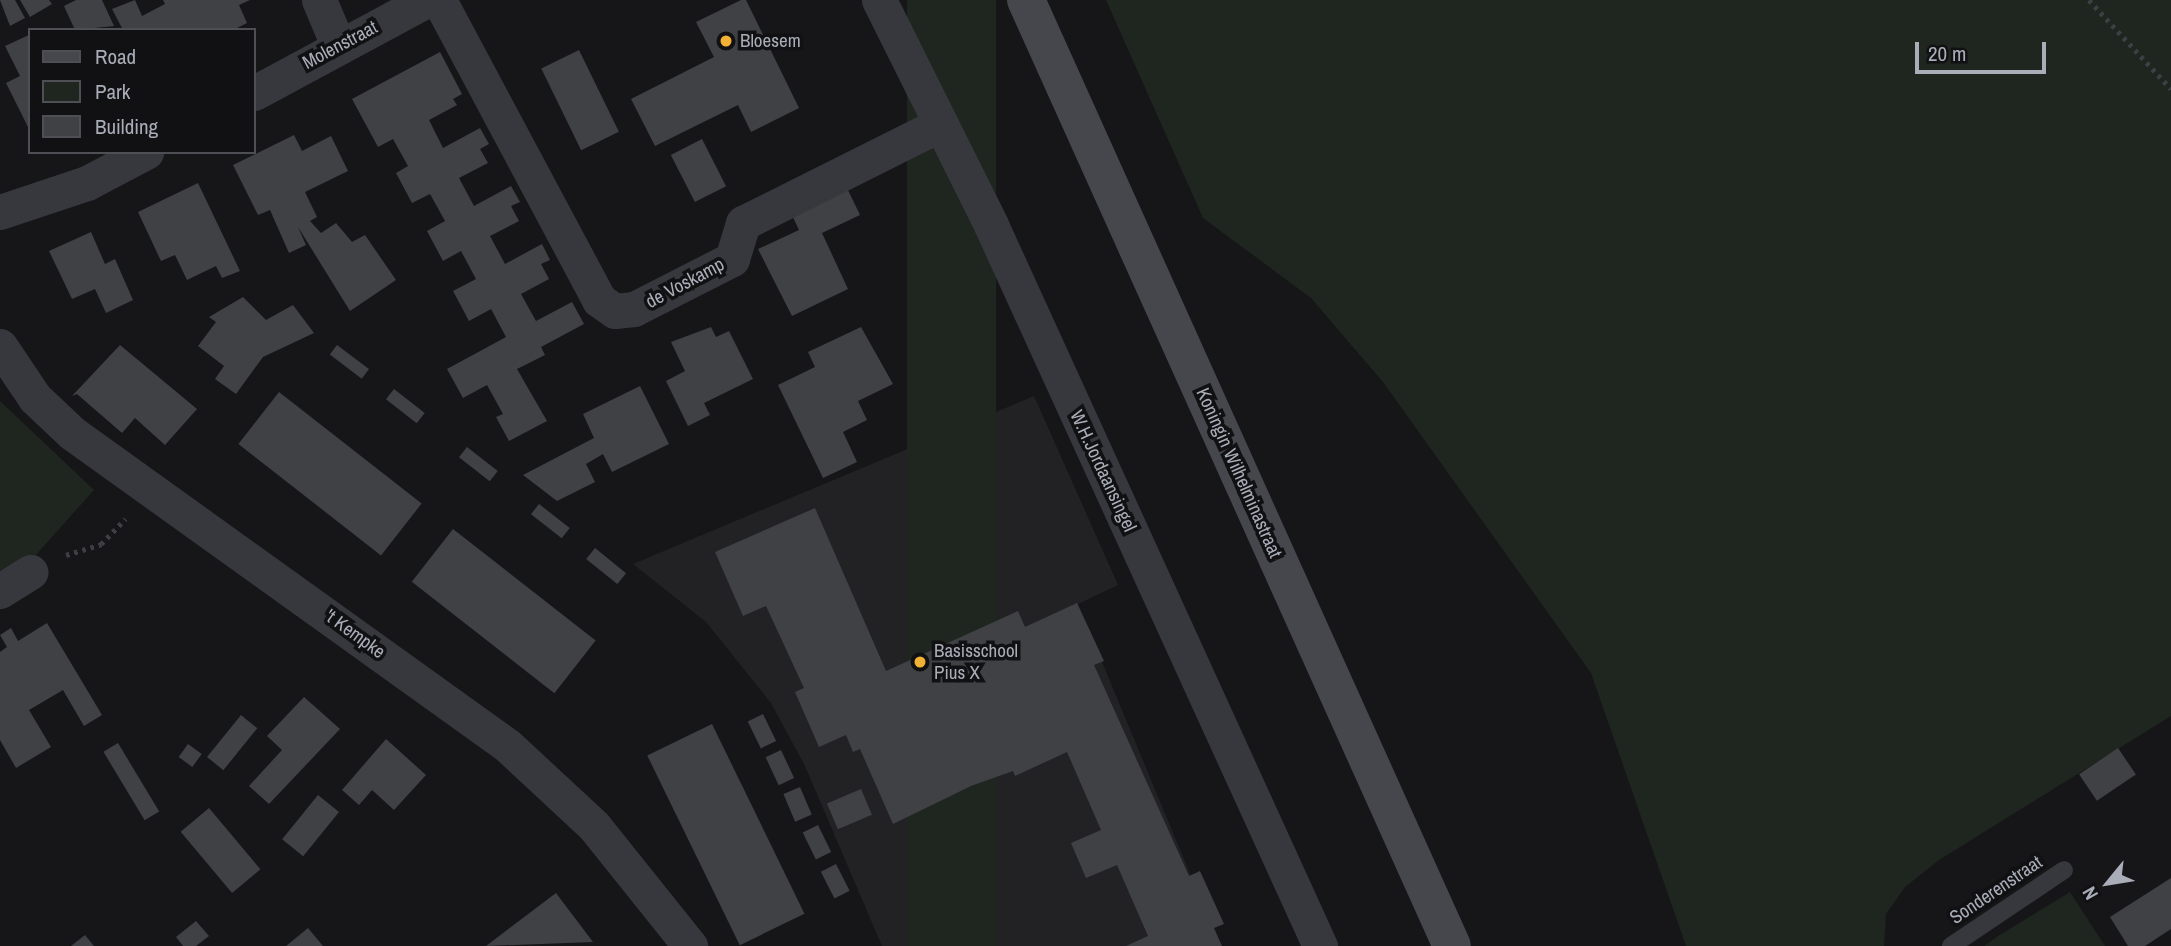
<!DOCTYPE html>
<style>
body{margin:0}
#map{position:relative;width:2171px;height:946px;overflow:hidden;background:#161618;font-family:"Archivo Narrow",sans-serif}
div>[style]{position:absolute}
.built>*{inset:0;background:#222225}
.green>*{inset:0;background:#1e261f;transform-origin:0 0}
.building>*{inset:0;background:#404145;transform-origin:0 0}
.path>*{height:4.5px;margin-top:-2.25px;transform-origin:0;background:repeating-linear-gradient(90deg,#3d3f44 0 3.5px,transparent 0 8.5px)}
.lane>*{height:18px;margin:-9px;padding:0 9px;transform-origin:9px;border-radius:9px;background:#37383d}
.street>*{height:35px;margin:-17.5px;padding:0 17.5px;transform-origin:17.5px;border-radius:17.5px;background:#37383d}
.secondary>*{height:38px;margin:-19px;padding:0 19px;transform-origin:19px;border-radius:19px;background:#45474d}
.dots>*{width:19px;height:19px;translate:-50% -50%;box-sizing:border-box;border:4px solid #111113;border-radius:50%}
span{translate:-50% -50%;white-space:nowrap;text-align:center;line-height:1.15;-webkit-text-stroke:7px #111113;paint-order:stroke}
.poi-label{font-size:19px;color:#a8adb8}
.left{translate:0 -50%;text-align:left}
.street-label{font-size:19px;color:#a8adb8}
.legend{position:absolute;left:28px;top:28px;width:228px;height:126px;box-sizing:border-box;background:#111113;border:2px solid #4d4f55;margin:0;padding:9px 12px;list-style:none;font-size:21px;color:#a8adb8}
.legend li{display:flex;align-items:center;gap:14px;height:35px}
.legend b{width:35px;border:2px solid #4d4f55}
.north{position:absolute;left:2073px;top:848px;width:70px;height:70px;-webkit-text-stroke:5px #111113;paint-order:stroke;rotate:240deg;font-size:19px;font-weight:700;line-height:28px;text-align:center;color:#a8adb8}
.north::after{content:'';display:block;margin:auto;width:24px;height:32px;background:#a8adb8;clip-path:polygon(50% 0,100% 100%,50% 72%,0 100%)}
.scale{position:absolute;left:1915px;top:42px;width:131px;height:32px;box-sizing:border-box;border:4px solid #a8adb8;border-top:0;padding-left:9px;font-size:21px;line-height:24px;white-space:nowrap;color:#a8adb8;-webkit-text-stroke:5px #111113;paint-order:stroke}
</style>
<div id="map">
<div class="built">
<div style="clip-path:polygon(1034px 396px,1118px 585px,1078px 604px,1220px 946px,882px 946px,805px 766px,771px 703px,706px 622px,633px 564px)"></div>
</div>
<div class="green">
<div style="left:907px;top:0;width:89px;height:1040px"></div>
<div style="clip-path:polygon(1106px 0,2171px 0,2171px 716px,1939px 860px,1905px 887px,1886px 914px,1884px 946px,1686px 946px,1591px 673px,1383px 382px,1311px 298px,1203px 218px)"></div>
<div style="clip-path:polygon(0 401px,94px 490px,26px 566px,0 581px)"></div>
<div style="clip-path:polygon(2070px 892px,2105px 946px,1984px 946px,1998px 936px)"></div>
</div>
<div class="building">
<div style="clip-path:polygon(0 0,15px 0,25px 18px,10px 26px)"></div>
<div style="clip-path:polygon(20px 0,49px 0,52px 4px,30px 17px)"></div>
<div style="clip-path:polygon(76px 0,102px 0,114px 26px,75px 30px,64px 6px)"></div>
<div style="clip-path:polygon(135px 0,142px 16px,165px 4px,163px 0,250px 0,239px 5px,247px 23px,233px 30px,123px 30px,112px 9px)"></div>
<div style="clip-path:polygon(741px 0,746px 0,799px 108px,751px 132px,738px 105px,655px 146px,631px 99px,714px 57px,696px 22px)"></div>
<div style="clip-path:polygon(29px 35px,30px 37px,30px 131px,6px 83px,20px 76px,5px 46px)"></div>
<div style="left:579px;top:50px;width:91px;height:42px;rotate:64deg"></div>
<div style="clip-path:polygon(440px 52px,462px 94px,453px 99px,457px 105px,429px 120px,443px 148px,480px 128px,489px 144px,480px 149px,488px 163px,459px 178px,474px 206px,511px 186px,520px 202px,511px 206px,519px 221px,490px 236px,505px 264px,542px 244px,550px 260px,541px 264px,549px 279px,521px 294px,536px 321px,572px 302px,584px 324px,541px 347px,545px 355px,517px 369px,547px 421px,509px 441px,496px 417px,503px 414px,487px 385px,463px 398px,447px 369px,506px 337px,491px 309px,469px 321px,453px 291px,476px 279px,461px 251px,443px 261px,427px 231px,445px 221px,430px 194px,412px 203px,396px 173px,408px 166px,393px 139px,378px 147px,352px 99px)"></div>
<div style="clip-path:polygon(294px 135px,302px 151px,331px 136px,348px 171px,305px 192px,317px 217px,310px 221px,321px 233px,336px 223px,352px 242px,365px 235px,396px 280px,350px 311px,298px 227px,306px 245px,289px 253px,270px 210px,258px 215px,233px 165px)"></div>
<div style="left:702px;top:139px;width:53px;height:35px;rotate:63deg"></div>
<div style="clip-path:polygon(198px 183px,240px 271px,222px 278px,216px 266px,187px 280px,175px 255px,161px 261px,138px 212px)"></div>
<div style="clip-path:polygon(847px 188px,860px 215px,822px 233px,848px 289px,792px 316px,758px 249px,799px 230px,792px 215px)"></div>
<div style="clip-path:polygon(91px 232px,105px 264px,115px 259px,133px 300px,106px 313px,95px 289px,72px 299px,49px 251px)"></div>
<div style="clip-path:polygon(243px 297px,266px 320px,293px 305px,314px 333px,263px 357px,236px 394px,215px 379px,224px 366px,198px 346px,216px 322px,209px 317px)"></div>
<div style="clip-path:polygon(711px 327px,716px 337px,729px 331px,753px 379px,704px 403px,710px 415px,688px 426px,666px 381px,685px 371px,671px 342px)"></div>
<div style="clip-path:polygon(861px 327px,893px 384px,858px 401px,867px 420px,843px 432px,857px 462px,823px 478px,778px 385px,815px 367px,808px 352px)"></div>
<div style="clip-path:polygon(120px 345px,197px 409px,165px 445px,135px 418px,122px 433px,77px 394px,72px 396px)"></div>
<div style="left:337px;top:345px;width:40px;height:12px;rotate:37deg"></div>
<div style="clip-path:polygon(640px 386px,669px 444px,612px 472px,603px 454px,586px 464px,595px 482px,557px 501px,523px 475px,594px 438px,583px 414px)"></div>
<div style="left:394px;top:389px;width:39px;height:13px;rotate:38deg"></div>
<div style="left:279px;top:392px;width:181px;height:66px;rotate:38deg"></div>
<div style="left:467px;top:447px;width:39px;height:13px;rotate:38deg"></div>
<div style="left:539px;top:504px;width:39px;height:13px;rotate:38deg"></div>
<div style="clip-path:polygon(815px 508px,886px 671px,1018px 611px,1025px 627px,1077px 603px,1104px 661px,1094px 665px,1189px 876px,1200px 871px,1224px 924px,1214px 928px,1222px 946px,1126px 946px,1148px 936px,1117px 865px,1086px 878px,1071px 843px,1101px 830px,1067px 752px,1015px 776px,1013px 771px,971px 786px,893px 824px,860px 749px,853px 752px,846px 735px,819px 747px,795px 692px,804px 688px,766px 606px,743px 616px,715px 552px)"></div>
<div style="left:453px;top:529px;width:181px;height:67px;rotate:38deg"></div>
<div style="left:595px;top:548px;width:40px;height:14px;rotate:39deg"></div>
<div style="clip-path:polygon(47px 623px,102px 715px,84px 726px,63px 690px,29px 710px,51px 747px,16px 768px,0 740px,0 652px,7px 647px,0 635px,11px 628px,18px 641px)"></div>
<div style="clip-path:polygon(304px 697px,340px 729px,269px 804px,249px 786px,282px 750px,267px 736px)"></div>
<div style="left:763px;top:714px;width:30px;height:17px;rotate:64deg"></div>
<div style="left:241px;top:715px;width:21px;height:54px;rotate:39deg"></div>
<div style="left:712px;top:724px;width:211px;height:72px;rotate:64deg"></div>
<div style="clip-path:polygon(386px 739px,426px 775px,394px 810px,372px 790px,359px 805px,342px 790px)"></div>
<div style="left:118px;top:743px;width:80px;height:17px;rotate:59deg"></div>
<div style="left:188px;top:744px;width:17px;height:16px;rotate:36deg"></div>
<div style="left:2118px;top:748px;width:32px;height:47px;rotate:56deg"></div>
<div style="left:781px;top:750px;width:31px;height:17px;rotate:65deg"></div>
<div style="left:800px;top:787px;width:30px;height:18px;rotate:67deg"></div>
<div style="left:861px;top:789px;width:28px;height:37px;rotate:67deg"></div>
<div style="left:318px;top:795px;width:27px;height:57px;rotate:39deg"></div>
<div style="left:209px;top:808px;width:80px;height:37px;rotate:50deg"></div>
<div style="left:818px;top:825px;width:30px;height:17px;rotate:64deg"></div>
<div style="left:836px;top:864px;width:30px;height:17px;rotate:63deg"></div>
<div style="clip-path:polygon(2171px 878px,2171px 929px,2145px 946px,2128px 946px,2110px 917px)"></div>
<div style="clip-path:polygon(556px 893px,593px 942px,486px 946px)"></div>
<div style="clip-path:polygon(196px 921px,209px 936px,196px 946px,183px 946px,176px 937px)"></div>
<div style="clip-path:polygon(308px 928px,323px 946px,286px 946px)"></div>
<div style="clip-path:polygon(85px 935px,94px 946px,71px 946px)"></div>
</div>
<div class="path">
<div style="left:2089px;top:0;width:121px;rotate:47.3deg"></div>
<div style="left:66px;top:555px;width:37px;rotate:-17deg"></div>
<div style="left:101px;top:544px;width:35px;rotate:-46deg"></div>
</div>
<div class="lane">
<div style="left:1951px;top:946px;width:136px;rotate:-33.9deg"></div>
</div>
<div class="street">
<div style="left:319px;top:0;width:49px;rotate:67.1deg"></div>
<div style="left:439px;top:0;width:340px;rotate:61.9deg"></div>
<div style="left:599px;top:300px;width:19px;rotate:35deg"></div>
<div style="left:615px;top:311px;width:19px;rotate:-6deg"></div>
<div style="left:634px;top:309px;width:110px;rotate:-27deg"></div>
<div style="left:732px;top:259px;width:38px;rotate:-73deg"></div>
<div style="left:743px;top:223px;width:221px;rotate:-26.6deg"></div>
<div style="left:879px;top:0;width:251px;rotate:63.5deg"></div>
<div style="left:991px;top:225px;width:793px;rotate:65.47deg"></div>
<div style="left:254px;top:93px;width:196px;rotate:-28.3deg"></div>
<div style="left:0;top:212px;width:92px;rotate:-18.4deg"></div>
<div style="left:87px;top:183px;width:67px;rotate:-27.7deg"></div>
<div style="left:0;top:346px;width:63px;rotate:56.1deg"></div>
<div style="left:35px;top:398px;width:51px;rotate:43.4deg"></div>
<div style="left:72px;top:433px;width:537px;rotate:35.67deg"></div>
<div style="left:508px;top:746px;width:117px;rotate:42.9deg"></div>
<div style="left:594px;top:826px;width:154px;rotate:51.3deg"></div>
<div style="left:0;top:591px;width:36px;rotate:-32deg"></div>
</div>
<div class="secondary">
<div style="left:1026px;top:0;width:1037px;rotate:65.76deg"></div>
</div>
<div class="dots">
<div style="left:726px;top:41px;background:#f2b134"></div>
<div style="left:920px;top:662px;background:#f2b134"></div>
</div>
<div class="poi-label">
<span class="left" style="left:740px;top:41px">Bloesem</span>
<span class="left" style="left:934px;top:662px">Basisschool<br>Pius X</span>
</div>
<div class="street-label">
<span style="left:340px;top:45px;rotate:-28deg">Molenstraat</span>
<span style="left:685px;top:283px;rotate:-28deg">de Voskamp</span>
<span style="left:1103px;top:471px;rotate:65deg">W.H.Jordaansingel</span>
<span style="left:1239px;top:473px;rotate:66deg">Koningin Wilhelminastraat</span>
<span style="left:355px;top:634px;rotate:36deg">'t Kempke</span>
<span style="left:1996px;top:890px;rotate:-34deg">Sonderenstraat</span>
</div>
<ul class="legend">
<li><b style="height:9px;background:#45474d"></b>Road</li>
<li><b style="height:19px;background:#1e261f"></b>Park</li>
<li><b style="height:19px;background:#404145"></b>Building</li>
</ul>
<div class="north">N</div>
<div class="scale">20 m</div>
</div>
